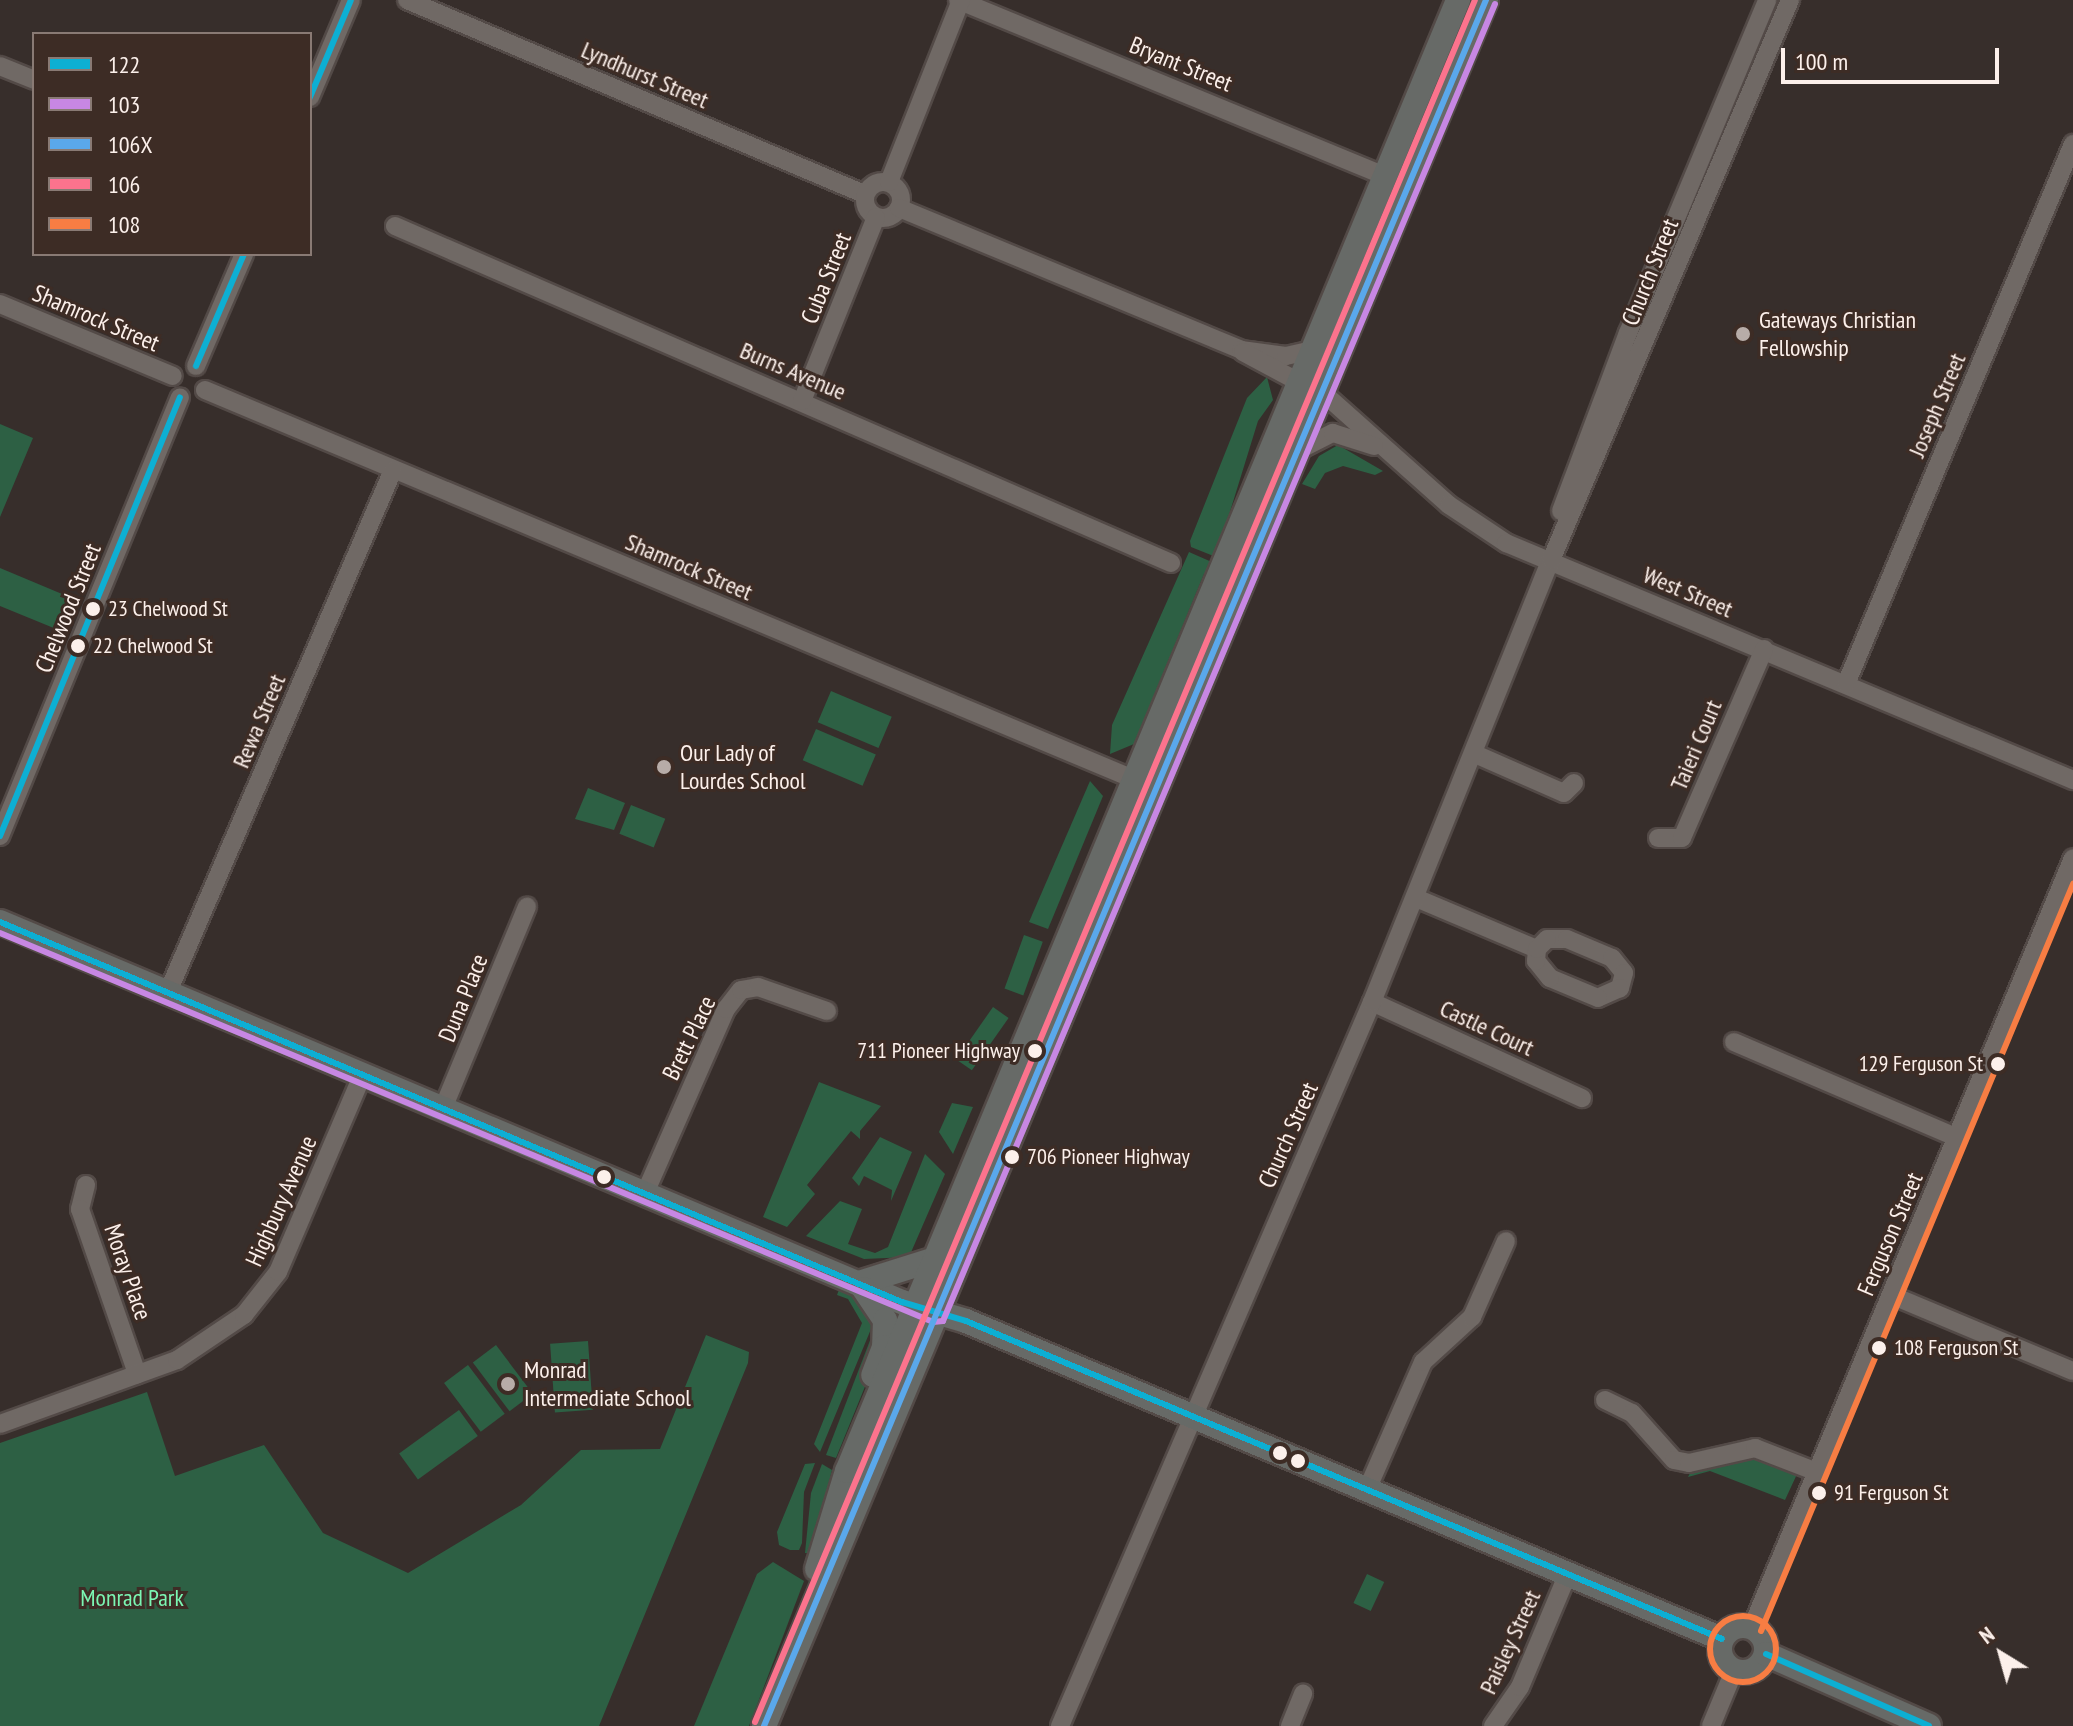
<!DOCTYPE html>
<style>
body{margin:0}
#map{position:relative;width:2073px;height:1726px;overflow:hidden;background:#372e2b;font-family:"PT Sans Narrow",sans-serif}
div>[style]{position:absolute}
.green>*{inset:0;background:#2d6044;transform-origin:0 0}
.roads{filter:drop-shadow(2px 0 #534a47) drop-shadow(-2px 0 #534a47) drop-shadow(0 2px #534a47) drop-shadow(0 -2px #534a47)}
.minor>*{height:18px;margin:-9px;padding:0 9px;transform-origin:9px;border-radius:9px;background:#706965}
.minor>.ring{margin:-9px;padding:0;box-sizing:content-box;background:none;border:18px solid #706965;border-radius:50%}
.major>*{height:24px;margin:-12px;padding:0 12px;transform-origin:12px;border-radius:12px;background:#676a67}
.major>.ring{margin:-12px;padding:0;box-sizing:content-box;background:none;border:24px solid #676a67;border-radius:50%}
.bus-1>*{height:6px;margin:-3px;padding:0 3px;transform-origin:3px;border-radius:3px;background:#0dafd3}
.bus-2>*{height:6px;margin:-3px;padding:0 3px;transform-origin:3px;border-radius:3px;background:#c787e3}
.bus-3>*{height:6px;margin:-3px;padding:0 3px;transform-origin:3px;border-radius:3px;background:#5aa8eb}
.bus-4>*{height:6px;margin:-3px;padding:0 3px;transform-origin:3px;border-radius:3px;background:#fc738d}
.bus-5>*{height:6px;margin:-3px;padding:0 3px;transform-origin:3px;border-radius:3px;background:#f77d43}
.bus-5>.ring{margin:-3px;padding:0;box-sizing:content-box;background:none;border:6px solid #f77d43;border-radius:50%}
.dots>*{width:22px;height:22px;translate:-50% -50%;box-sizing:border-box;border:4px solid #3d2c25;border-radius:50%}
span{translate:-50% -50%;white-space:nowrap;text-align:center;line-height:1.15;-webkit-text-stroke:6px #3d2c25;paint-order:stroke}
.bus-label{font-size:22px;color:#fcf0eb}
.left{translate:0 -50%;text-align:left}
.right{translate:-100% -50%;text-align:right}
.street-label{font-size:24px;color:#fcf0eb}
.poi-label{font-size:24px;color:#fcf0eb}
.park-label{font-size:24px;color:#7bf6b3}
.legend{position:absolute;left:32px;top:32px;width:280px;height:224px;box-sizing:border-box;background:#3d2c25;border:2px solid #897a74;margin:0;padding:10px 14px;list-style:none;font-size:24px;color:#fcf0eb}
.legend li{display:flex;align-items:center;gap:16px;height:40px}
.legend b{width:40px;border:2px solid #897a74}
.north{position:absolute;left:1961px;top:1614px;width:80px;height:80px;-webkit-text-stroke:6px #3d2c25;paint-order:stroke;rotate:323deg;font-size:22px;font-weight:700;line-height:32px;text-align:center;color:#fcf0eb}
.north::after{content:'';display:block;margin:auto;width:28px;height:36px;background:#fcf0eb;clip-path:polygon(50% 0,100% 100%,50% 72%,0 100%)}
.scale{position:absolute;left:1781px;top:48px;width:218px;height:36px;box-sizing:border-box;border:4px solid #fcf0eb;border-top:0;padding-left:10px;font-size:24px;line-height:28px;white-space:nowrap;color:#fcf0eb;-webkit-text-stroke:6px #3d2c25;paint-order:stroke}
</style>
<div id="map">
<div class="green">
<div style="clip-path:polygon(1267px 377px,1273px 400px,1258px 421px,1216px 557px,1191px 547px,1190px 541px,1247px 398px)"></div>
<div style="clip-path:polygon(0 424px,33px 438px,0 517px)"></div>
<div style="clip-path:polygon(1338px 445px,1383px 471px,1375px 475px,1343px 466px,1325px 473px,1315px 489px,1302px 484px,1319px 456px)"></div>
<div style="clip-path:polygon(1189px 552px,1214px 563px,1204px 574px,1134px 744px,1110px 754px,1112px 725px)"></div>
<div style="clip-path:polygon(0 568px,74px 599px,61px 631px,0 606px)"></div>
<div style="left:831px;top:691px;width:66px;height:34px;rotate:23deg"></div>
<div style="left:816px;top:729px;width:65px;height:34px;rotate:23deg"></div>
<div style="clip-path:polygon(1090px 781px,1103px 796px,1048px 929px,1029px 922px)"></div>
<div style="clip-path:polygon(588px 788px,625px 803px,614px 830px,575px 819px)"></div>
<div style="left:631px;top:805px;width:37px;height:31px;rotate:22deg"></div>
<div style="left:1024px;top:935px;width:20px;height:57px;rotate:20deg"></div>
<div style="left:993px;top:1007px;width:19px;height:64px;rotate:35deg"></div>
<div style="clip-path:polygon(819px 1082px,881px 1106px,860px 1131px,860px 1139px,851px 1131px,807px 1185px,815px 1194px,787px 1227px,763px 1217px)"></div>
<div style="clip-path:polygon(952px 1103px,973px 1107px,953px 1154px,939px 1132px)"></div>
<div style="clip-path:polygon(880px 1137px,912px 1152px,891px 1201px,892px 1190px,864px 1176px,859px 1186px,852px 1178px)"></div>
<div style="clip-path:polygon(925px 1154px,945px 1174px,909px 1257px,864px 1259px,806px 1236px,840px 1201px,862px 1209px,848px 1244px,875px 1253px,888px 1247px)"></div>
<div style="clip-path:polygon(840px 1287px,876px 1317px,820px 1452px,814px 1444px,862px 1323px,848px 1299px,837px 1295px)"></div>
<div style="clip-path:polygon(874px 1330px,877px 1357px,836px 1458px,826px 1455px)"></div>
<div style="clip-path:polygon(706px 1335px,749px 1352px,748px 1363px,599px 1726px,0 1726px,0 1443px,147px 1392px,175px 1476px,264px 1445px,323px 1533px,408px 1573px,521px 1505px,581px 1450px,660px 1449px)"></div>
<div style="left:588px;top:1341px;width:69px;height:38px;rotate:86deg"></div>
<div style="left:496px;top:1345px;width:61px;height:29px;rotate:53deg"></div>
<div style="left:468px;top:1365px;width:61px;height:30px;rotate:53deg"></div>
<div style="left:459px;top:1410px;width:32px;height:74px;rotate:54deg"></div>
<div style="clip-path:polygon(1749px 1454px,1798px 1472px,1785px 1500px,1710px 1471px,1688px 1477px,1693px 1467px)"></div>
<div style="clip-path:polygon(815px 1463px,804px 1492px,802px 1543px,799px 1550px,790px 1550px,779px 1545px,777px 1532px,805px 1464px)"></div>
<div style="clip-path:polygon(822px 1464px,832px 1470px,811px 1553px,805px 1553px,811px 1493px)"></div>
<div style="clip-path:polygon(773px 1562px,804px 1581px,749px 1726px,694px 1726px,757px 1574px)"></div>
<div style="left:1367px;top:1574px;width:19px;height:32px;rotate:25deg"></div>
</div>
<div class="roads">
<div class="minor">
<div style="left:407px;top:0;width:497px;rotate:23deg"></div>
<div style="left:958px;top:0;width:462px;rotate:22.4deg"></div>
<div style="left:0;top:66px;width:37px;rotate:22deg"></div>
<div style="left:310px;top:97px;width:105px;rotate:-67.1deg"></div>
<div class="ring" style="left:865px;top:182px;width:18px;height:18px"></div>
<div style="left:889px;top:182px;width:196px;rotate:-68.4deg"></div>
<div style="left:899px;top:208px;width:370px;rotate:22.5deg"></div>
<div style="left:1241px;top:350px;width:45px;rotate:7.6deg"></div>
<div style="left:1286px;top:356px;width:27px;rotate:-13deg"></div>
<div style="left:395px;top:226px;width:846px;rotate:23.47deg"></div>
<div style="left:0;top:304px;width:187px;rotate:22.6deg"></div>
<div style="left:1243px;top:352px;width:64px;rotate:28.2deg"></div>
<div style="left:196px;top:366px;width:122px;rotate:-66.8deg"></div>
<div style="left:205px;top:390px;width:1017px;rotate:22.73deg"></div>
<div style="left:1321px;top:391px;width:171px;rotate:41.7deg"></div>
<div style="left:1449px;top:505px;width:69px;rotate:33.7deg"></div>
<div style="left:1506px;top:543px;width:615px;rotate:22.68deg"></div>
<div style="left:802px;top:401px;width:198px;rotate:-68.1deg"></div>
<div style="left:1299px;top:450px;width:38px;rotate:-27deg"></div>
<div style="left:1333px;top:433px;width:43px;rotate:17.6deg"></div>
<div style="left:1561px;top:511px;width:190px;rotate:-69.4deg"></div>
<div style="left:1628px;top:333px;width:361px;rotate:-67.3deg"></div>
<div style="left:1846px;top:684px;width:586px;rotate:-67.2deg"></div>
<div style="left:1475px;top:754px;width:97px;rotate:23.7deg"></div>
<div style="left:1564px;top:793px;width:14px;rotate:-45deg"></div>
<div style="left:0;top:836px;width:474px;rotate:-67.7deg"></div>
<div style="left:1658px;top:838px;width:24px"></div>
<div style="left:1682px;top:838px;width:206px;rotate:-66.5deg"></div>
<div style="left:1416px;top:898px;width:131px;rotate:22.9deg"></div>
<div style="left:1547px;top:939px;width:20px"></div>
<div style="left:1567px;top:939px;width:49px;rotate:22.9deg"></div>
<div style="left:1612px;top:958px;width:19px;rotate:51deg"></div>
<div style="left:1624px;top:973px;width:16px;rotate:105deg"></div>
<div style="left:1620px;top:988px;width:24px;rotate:156deg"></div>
<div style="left:1598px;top:998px;width:52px;rotate:-157.4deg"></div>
<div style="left:1550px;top:978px;width:22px;rotate:-129deg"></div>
<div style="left:1536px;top:961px;width:12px;rotate:-85deg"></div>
<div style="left:1537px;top:949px;width:14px;rotate:-45deg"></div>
<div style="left:168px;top:992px;width:568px;rotate:-66.68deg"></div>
<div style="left:1372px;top:1002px;width:231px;rotate:24.6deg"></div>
<div style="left:1734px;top:1042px;width:241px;rotate:23.2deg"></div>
<div style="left:444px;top:1106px;width:216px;rotate:-67.4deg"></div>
<div style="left:86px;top:1185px;width:25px;rotate:104deg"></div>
<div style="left:80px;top:1209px;width:175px;rotate:70.9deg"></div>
<div style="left:646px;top:1191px;width:199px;rotate:-66.3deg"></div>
<div style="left:726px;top:1009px;width:24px;rotate:-52deg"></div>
<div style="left:741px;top:990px;width:17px;rotate:-10deg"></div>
<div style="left:758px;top:987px;width:73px;rotate:19.2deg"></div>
<div style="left:1891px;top:1295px;width:197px;rotate:22.7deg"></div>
<div style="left:1605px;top:1400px;width:30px;rotate:26deg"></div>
<div style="left:1632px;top:1413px;width:63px;rotate:48.2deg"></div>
<div style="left:1674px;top:1460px;width:15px;rotate:11deg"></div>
<div style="left:1689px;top:1463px;width:68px;rotate:-12.8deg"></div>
<div style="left:1755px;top:1448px;width:66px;rotate:21.2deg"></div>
<div style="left:0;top:1424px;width:188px;rotate:-19.9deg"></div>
<div style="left:177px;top:1360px;width:81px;rotate:-33.9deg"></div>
<div style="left:244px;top:1315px;width:55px;rotate:-51.7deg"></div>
<div style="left:278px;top:1272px;width:215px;rotate:-66.8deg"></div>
<div style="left:1366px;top:1492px;width:142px;rotate:-66.3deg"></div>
<div style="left:1423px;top:1362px;width:67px;rotate:-42.6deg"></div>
<div style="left:1472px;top:1317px;width:83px;rotate:-65.9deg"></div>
<div style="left:1752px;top:1627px;width:833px;rotate:-67.34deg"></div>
<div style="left:1060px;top:1726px;width:788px;rotate:-66.69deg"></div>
<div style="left:1372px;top:1002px;width:477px;rotate:-68deg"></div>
<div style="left:1551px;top:560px;width:609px;rotate:-66.89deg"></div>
<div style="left:1290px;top:1726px;width:35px;rotate:-68deg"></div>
<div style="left:1493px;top:1726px;width:47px;rotate:-55.3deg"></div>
<div style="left:1520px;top:1687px;width:121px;rotate:-67.1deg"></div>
<div style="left:1711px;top:1726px;width:60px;rotate:-67.3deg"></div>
</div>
<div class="major">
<div style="left:0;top:922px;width:979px;rotate:22.85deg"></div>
<div style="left:902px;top:1302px;width:67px;rotate:16.5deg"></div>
<div style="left:966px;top:1321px;width:820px;rotate:22.81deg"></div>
<div style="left:859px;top:1283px;width:80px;rotate:-17.5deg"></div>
<div style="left:864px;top:1289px;width:37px;rotate:56deg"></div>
<div style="left:885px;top:1320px;width:27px;rotate:92deg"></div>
<div style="left:884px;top:1347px;width:30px;rotate:111deg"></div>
<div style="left:817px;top:1569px;width:102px;rotate:-73deg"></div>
<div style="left:847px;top:1471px;width:1593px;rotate:-67.44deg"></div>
<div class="ring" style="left:1720px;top:1626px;width:22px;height:22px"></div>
<div style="left:1766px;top:1654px;width:178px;rotate:23.8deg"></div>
<div style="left:764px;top:1726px;width:1871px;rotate:-67.3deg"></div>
</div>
</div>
<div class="bus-1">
<div style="left:310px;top:97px;width:105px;rotate:-67.1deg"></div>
<div style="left:196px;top:366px;width:122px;rotate:-66.8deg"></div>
<div style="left:0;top:836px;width:474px;rotate:-67.7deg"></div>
<div style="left:0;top:922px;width:979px;rotate:22.85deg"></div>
<div style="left:902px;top:1302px;width:67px;rotate:16.5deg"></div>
<div style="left:966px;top:1321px;width:820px;rotate:22.81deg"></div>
<div style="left:1766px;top:1654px;width:178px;rotate:23.8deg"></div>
</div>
<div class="bus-2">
<div style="left:0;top:933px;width:1011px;rotate:22.63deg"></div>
<div style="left:933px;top:1322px;width:10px;rotate:-6deg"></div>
<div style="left:943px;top:1321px;width:1428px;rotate:-67.26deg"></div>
</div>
<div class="bus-3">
<div style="left:764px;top:1726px;width:1871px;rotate:-67.3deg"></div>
</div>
<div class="bus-4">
<div style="left:755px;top:1722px;width:1866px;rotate:-67.31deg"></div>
</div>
<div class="bus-5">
<div class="ring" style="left:1710px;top:1616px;width:60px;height:60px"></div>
<div style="left:1761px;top:1631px;width:810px;rotate:-67.33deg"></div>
</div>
<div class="dots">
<div style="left:1743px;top:334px;background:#b7aca8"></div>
<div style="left:93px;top:609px;background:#fcf0eb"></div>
<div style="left:78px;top:646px;background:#fcf0eb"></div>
<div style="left:664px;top:767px;background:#b7aca8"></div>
<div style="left:1035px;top:1051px;background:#fcf0eb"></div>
<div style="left:1998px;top:1064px;background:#fcf0eb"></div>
<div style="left:1012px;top:1157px;background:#fcf0eb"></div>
<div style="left:604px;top:1177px;background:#fcf0eb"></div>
<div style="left:1879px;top:1348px;background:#fcf0eb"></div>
<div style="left:508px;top:1384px;background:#b7aca8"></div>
<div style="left:1280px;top:1453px;background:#fcf0eb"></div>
<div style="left:1298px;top:1461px;background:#fcf0eb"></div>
<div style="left:1819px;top:1493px;background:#fcf0eb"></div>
</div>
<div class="bus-label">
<span class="left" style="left:108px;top:609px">23 Chelwood St</span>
<span class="left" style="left:93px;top:646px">22 Chelwood St</span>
<span class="right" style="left:1020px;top:1051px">711 Pioneer Highway</span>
<span class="right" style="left:1983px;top:1064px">129 Ferguson St</span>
<span class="left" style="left:1027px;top:1157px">706 Pioneer Highway</span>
<span class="left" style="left:1894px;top:1348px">108 Ferguson St</span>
<span class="left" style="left:1834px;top:1493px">91 Ferguson St</span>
</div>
<div class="street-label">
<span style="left:1181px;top:64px;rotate:22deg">Bryant Street</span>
<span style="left:645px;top:75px;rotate:23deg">Lyndhurst Street</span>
<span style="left:1650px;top:272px;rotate:-68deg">Church Street</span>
<span style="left:826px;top:278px;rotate:-68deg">Cuba Street</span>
<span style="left:96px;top:318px;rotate:23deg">Shamrock Street</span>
<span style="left:793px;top:371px;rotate:23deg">Burns Avenue</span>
<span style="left:1937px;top:405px;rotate:-67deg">Joseph Street</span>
<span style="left:689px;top:567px;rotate:23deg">Shamrock Street</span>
<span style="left:1688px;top:592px;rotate:23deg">West Street</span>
<span style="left:68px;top:608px;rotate:-68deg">Chelwood Street</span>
<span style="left:259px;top:721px;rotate:-67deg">Rewa Street</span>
<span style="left:1696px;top:745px;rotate:-67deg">Taieri Court</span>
<span style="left:463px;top:998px;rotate:-68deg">Duna Place</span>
<span style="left:1487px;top:1028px;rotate:25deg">Castle Court</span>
<span style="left:689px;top:1038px;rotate:-64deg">Brett Place</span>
<span style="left:1288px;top:1135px;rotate:-66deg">Church Street</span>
<span style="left:281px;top:1201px;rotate:-66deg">Highbury Avenue</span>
<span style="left:1890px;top:1234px;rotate:-67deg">Ferguson Street</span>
<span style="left:128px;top:1272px;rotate:71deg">Moray Place</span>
<span style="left:1510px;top:1642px;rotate:-65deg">Paisley Street</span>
</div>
<div class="poi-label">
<span class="left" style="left:1759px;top:334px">Gateways Christian<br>Fellowship</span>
<span class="left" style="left:680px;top:767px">Our Lady of<br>Lourdes School</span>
<span class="left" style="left:524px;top:1384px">Monrad<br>Intermediate School</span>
</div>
<div class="park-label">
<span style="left:132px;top:1598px">Monrad Park</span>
</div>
<ul class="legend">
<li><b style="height:10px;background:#0dafd3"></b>122</li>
<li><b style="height:10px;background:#c787e3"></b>103</li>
<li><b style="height:10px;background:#5aa8eb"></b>106X</li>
<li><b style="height:10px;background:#fc738d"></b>106</li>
<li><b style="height:10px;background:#f77d43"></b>108</li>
</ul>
<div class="north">N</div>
<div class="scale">100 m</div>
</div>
